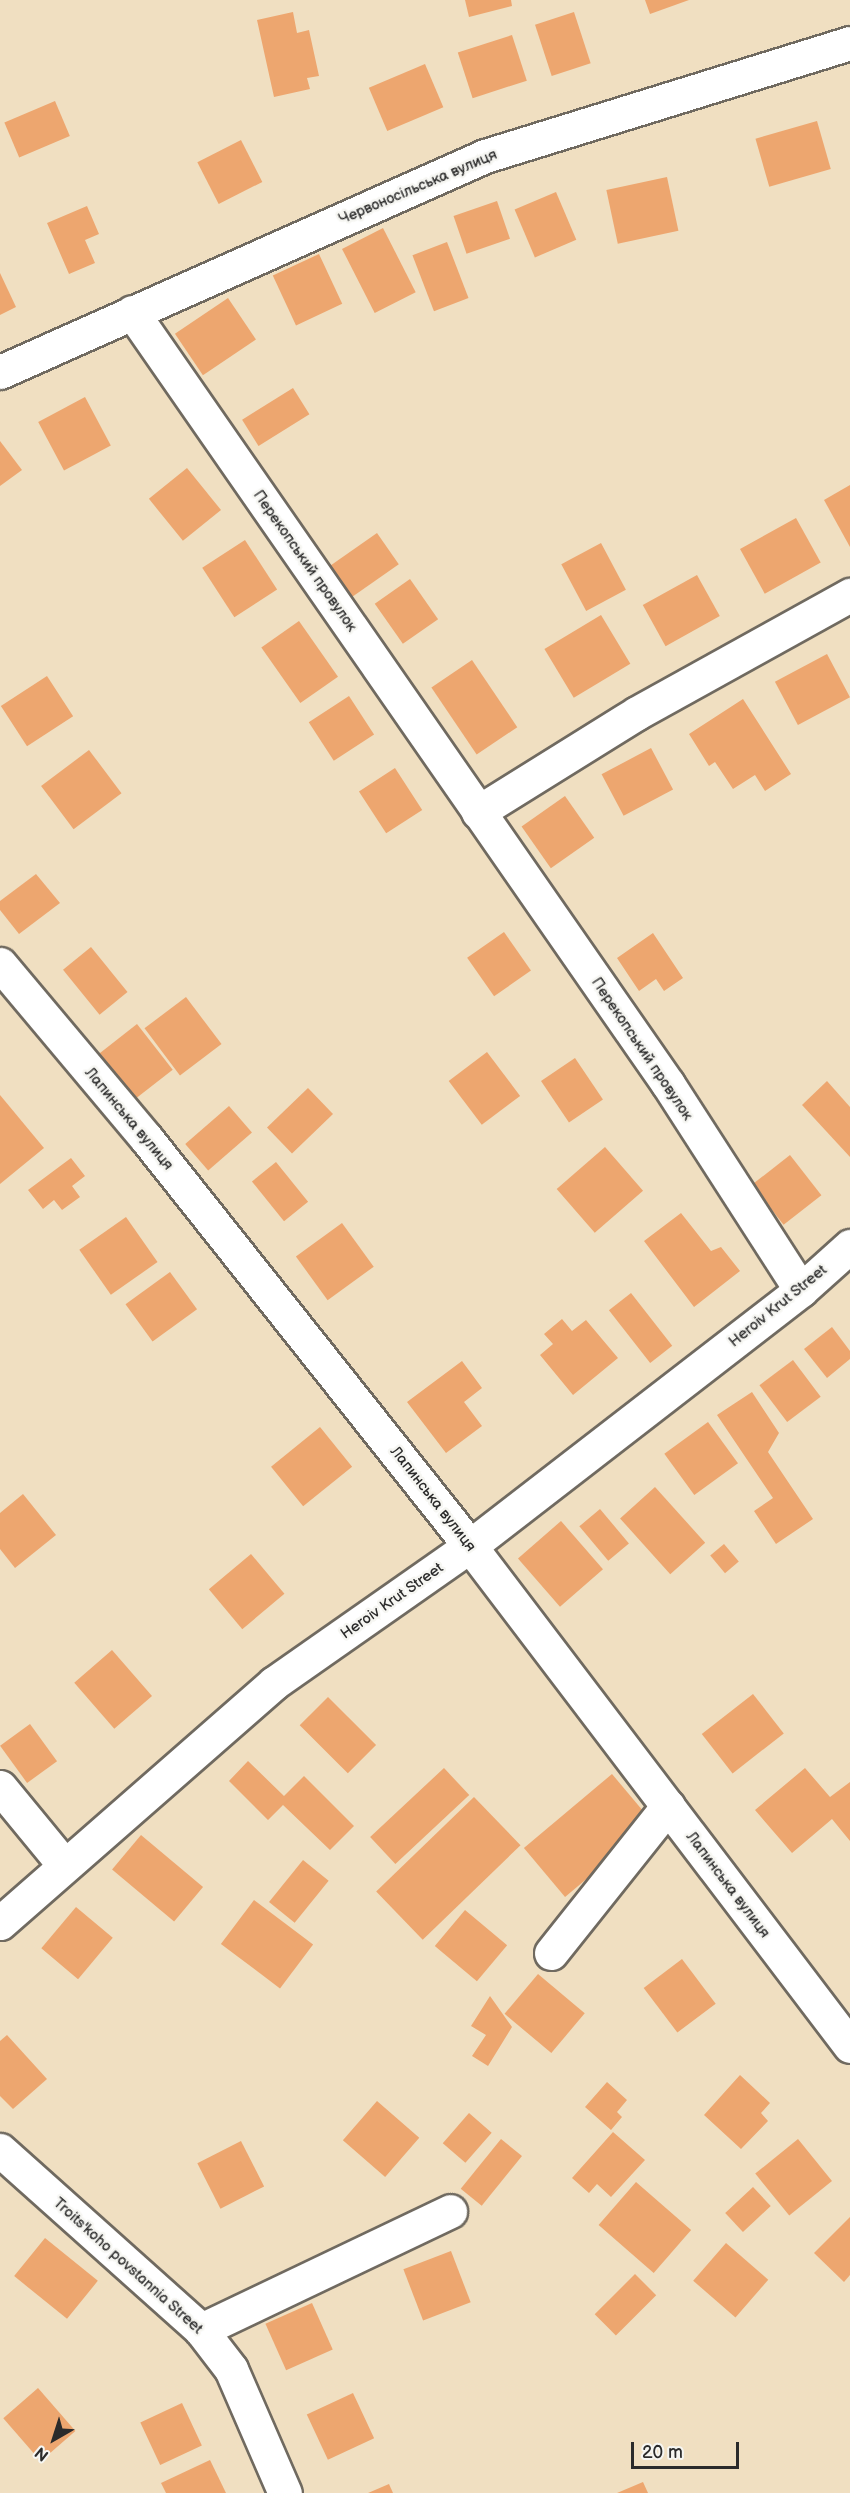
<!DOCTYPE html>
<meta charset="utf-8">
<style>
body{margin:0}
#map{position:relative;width:850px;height:2493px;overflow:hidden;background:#f0dfc1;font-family:"Balsamiq Sans",sans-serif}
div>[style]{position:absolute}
.building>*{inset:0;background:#eda66f;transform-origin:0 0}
.roads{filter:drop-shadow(2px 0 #706a60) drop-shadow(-2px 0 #706a60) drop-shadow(0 2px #706a60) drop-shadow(0 -2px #706a60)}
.minor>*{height:33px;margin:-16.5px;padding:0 16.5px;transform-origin:16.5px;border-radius:16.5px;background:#fff}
span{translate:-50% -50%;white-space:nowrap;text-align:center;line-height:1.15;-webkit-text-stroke:5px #f6f6f2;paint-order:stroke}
.street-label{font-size:15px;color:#2b2b2b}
.north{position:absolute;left:24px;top:2409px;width:60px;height:60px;-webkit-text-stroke:4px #f6f6f2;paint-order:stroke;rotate:219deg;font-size:16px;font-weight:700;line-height:24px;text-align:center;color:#2b2b2b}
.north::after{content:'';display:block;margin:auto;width:21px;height:27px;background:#2b2b2b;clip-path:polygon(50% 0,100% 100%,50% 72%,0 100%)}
.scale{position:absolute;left:631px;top:2442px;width:108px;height:27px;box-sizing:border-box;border:3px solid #2b2b2b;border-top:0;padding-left:8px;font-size:18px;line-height:21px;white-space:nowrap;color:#2b2b2b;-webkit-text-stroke:4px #f6f6f2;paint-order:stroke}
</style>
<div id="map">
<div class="building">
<div style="clip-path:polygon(465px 0,511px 0,512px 6px,469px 17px)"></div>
<div style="clip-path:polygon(645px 0,689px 0,650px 14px)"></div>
<div style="clip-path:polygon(293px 12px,297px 33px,309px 30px,319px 76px,307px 78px,310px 89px,274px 97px,257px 20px)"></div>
<div style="left:574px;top:12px;width:54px;height:41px;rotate:72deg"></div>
<div style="left:512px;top:35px;width:48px;height:57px;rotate:72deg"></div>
<div style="left:425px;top:64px;width:47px;height:61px;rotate:67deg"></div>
<div style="left:55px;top:101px;width:38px;height:55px;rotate:67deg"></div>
<div style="left:817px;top:121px;width:50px;height:64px;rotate:74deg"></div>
<div style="left:241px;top:140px;width:47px;height:49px;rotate:63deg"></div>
<div style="left:667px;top:177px;width:55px;height:62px;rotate:78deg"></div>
<div style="left:556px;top:192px;width:52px;height:45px;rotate:67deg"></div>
<div style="left:497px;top:201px;width:40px;height:46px;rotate:71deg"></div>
<div style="clip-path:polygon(87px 206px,99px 234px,85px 240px,95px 263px,69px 274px,47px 223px)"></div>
<div style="left:383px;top:228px;width:72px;height:46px;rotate:63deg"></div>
<div style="left:447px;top:242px;width:60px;height:37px;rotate:69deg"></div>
<div style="left:319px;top:254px;width:55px;height:51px;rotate:65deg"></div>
<div style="clip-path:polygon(0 273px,16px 307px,0 315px)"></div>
<div style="left:228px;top:298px;width:50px;height:64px;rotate:56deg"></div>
<div style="left:293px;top:388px;width:31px;height:60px;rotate:58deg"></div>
<div style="left:85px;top:397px;width:55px;height:53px;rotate:62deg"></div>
<div style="clip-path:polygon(0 441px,22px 470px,0 486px)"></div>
<div style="left:187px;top:468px;width:54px;height:49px;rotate:51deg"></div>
<div style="clip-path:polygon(850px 485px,850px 547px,824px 500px)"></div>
<div style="left:796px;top:518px;width:51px;height:64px;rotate:61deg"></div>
<div style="left:377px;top:533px;width:38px;height:65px;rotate:55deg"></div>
<div style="left:245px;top:540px;width:59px;height:51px;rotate:57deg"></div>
<div style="left:601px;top:543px;width:53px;height:45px;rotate:62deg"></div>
<div style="left:697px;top:575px;width:47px;height:62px;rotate:61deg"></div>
<div style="left:410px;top:579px;width:49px;height:43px;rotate:55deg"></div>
<div style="left:601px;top:615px;width:57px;height:66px;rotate:59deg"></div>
<div style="left:299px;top:621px;width:68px;height:46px;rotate:55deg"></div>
<div style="left:827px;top:654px;width:49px;height:59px;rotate:62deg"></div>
<div style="left:472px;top:660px;width:81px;height:49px;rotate:56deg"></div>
<div style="left:47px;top:676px;width:48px;height:55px;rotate:57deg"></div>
<div style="left:349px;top:696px;width:46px;height:48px;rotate:57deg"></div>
<div style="clip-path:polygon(743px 699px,791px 774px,765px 791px,755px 775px,733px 789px,715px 762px,709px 766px,689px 734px)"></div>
<div style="left:651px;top:748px;width:47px;height:56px;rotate:62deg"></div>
<div style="left:89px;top:750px;width:54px;height:60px;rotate:53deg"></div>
<div style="left:395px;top:768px;width:50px;height:43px;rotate:57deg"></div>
<div style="left:565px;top:796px;width:51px;height:53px;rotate:55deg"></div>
<div style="clip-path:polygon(36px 874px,60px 903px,19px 934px,0 910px,0 901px)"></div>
<div style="left:504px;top:932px;width:47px;height:45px;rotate:55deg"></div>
<div style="clip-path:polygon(653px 933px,683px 978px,664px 991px,656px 979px,639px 991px,617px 958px)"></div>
<div style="left:91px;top:947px;width:58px;height:36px;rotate:51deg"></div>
<div style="left:186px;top:997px;width:59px;height:52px;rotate:53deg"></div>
<div style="left:137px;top:1024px;width:58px;height:53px;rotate:52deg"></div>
<div style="left:487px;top:1052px;width:55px;height:48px;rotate:53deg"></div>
<div style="left:575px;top:1058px;width:50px;height:41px;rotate:56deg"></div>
<div style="clip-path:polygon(827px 1081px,850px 1107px,850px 1157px,802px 1105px)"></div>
<div style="left:308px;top:1088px;width:36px;height:57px;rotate:46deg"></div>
<div style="clip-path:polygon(0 1095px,44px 1148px,0 1184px)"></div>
<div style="left:229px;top:1106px;width:35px;height:58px;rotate:49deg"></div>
<div style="left:605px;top:1147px;width:58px;height:64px;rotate:49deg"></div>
<div style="left:790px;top:1155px;width:51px;height:48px;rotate:52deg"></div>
<div style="clip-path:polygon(71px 1158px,85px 1176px,72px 1186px,80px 1197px,62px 1210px,54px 1200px,43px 1209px,28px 1190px)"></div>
<div style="left:276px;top:1162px;width:51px;height:31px;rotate:51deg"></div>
<div style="clip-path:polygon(681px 1213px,711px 1251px,721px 1247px,740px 1271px,694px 1307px,644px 1241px)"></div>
<div style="left:126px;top:1217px;width:55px;height:57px;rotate:55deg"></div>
<div style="left:342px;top:1223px;width:54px;height:57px;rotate:54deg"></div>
<div style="left:170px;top:1272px;width:46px;height:55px;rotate:54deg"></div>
<div style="left:631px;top:1293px;width:67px;height:28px;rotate:52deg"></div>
<div style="clip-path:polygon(562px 1319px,572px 1331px,586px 1320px,618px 1358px,573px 1395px,540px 1355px,553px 1344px,544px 1334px)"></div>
<div style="clip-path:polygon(832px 1327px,850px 1351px,850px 1359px,827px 1378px,804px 1349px)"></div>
<div style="left:793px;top:1360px;width:46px;height:42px;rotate:53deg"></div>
<div style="clip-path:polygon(462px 1361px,482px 1388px,464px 1402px,482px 1426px,446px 1453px,407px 1402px)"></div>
<div style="clip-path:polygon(752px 1392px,779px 1433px,768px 1452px,813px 1519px,776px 1544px,754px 1511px,773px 1498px,717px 1415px)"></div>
<div style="left:708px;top:1422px;width:51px;height:54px;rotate:54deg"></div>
<div style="left:320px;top:1427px;width:51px;height:63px;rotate:51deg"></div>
<div style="left:655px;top:1487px;width:75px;height:47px;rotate:48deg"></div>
<div style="clip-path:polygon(23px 1494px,56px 1535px,15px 1568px,0 1549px,0 1513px)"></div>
<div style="left:600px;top:1509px;width:45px;height:27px;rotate:50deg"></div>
<div style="left:561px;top:1521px;width:64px;height:57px;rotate:49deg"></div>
<div style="left:724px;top:1544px;width:23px;height:18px;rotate:50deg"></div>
<div style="left:251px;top:1554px;width:52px;height:55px;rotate:50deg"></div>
<div style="left:112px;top:1650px;width:61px;height:50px;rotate:49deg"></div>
<div style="left:753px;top:1694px;width:50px;height:65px;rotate:52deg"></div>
<div style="left:328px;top:1697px;width:68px;height:40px;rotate:45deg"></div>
<div style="left:30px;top:1724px;width:46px;height:37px;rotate:54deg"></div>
<div style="clip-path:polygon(248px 1761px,284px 1796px,304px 1776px,354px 1826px,330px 1850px,283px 1805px,268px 1820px,229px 1781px)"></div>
<div style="left:444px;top:1768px;width:37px;height:101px;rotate:47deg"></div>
<div style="clip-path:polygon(805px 1768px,830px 1797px,850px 1782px,850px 1841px,832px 1819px,792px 1853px,755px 1810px)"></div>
<div style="left:612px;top:1774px;width:64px;height:115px;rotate:50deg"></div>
<div style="left:474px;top:1797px;width:67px;height:136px;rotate:46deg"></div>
<div style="left:141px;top:1835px;width:81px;height:45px;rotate:40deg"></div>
<div style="left:303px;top:1860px;width:33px;height:54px;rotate:39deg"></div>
<div style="left:254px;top:1900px;width:74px;height:55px;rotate:37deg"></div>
<div style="left:76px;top:1907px;width:48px;height:54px;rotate:40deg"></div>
<div style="left:465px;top:1910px;width:55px;height:47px;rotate:40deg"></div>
<div style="left:682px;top:1959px;width:56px;height:48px;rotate:53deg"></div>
<div style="left:538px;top:1974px;width:61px;height:52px;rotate:40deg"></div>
<div style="clip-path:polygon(490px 1996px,512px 2027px,488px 2066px,472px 2056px,486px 2035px,471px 2026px)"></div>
<div style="clip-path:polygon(7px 2035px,47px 2079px,13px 2109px,0 2096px,0 2041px)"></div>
<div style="clip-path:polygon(740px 2075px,770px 2103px,761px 2113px,768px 2121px,741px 2149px,704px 2115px)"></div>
<div style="clip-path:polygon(607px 2082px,627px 2100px,617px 2112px,622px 2117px,611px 2130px,585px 2107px)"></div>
<div style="left:377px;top:2101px;width:56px;height:52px;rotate:41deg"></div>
<div style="left:469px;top:2113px;width:30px;height:40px;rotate:41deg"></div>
<div style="clip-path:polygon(613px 2132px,645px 2160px,611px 2197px,597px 2184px,589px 2193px,572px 2178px)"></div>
<div style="left:501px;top:2139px;width:27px;height:64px;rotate:39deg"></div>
<div style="left:798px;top:2139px;width:54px;height:55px;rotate:51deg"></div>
<div style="left:241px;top:2141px;width:51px;height:49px;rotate:63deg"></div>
<div style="left:636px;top:2182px;width:73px;height:57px;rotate:41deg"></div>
<div style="left:753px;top:2187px;width:26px;height:38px;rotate:47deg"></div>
<div style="clip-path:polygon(850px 2217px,850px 2275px,844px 2282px,814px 2253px)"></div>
<div style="left:45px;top:2238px;width:68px;height:49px;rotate:39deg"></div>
<div style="left:726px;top:2243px;width:56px;height:50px;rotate:41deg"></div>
<div style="left:451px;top:2251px;width:55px;height:51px;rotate:69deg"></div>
<div style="left:635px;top:2274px;width:30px;height:57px;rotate:45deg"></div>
<div style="left:312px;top:2303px;width:51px;height:51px;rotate:66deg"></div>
<div style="left:38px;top:2388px;width:57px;height:46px;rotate:49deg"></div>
<div style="left:353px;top:2393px;width:50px;height:51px;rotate:65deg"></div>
<div style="left:182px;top:2403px;width:47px;height:46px;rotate:65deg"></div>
<div style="clip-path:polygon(210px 2460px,226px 2493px,166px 2493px,161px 2483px)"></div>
<div style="clip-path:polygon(643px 2482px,648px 2493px,617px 2493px)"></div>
<div style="clip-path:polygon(389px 2484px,393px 2493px,368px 2493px)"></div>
</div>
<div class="roads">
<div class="minor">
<div style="left:132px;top:312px;width:940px;rotate:55.23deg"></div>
<div style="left:668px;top:1084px;width:245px;rotate:57.2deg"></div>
<div style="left:0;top:372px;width:531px;rotate:-24.01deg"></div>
<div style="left:485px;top:156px;width:382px;rotate:-17.2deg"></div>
<div style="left:478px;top:812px;width:187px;rotate:-31.9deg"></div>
<div style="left:637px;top:713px;width:244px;rotate:-29deg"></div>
<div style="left:0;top:964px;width:227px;rotate:50deg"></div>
<div style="left:146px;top:1138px;width:521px;rotate:51.55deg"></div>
<div style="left:470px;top:1546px;width:628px;rotate:52.77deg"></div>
<div style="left:0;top:1787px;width:101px;rotate:50.6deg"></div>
<div style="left:0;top:1923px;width:364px;rotate:-41.2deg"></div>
<div style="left:274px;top:1683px;width:239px;rotate:-35deg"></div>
<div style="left:470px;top:1546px;width:418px;rotate:-37.7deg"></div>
<div style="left:801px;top:1290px;width:66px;rotate:-41.9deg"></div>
<div style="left:551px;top:1953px;width:188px;rotate:-51.5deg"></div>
<div style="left:0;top:2150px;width:270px;rotate:41.8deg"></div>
<div style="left:201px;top:2330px;width:49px;rotate:52.4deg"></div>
<div style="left:231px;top:2369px;width:135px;rotate:66.5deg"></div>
<div style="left:201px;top:2330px;width:276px;rotate:-25.5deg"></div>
</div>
</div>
<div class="street-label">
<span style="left:418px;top:187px;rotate:-23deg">Червоносільська вулиця</span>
<span style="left:305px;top:561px;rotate:55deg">Перекопський провулок</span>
<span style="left:642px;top:1049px;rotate:56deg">Перекопський провулок</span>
<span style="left:129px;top:1119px;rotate:50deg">Лапинська вулиця</span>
<span style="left:778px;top:1306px;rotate:-39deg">Heroiv Krut Street</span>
<span style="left:433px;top:1499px;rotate:52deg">Лапинська вулиця</span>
<span style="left:392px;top:1601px;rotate:-35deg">Heroiv Krut Street</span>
<span style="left:728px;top:1885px;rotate:53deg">Лапинська вулиця</span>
<span style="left:128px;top:2266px;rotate:42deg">Troits'koho povstannia Street</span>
</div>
<div class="north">N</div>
<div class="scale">20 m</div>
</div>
